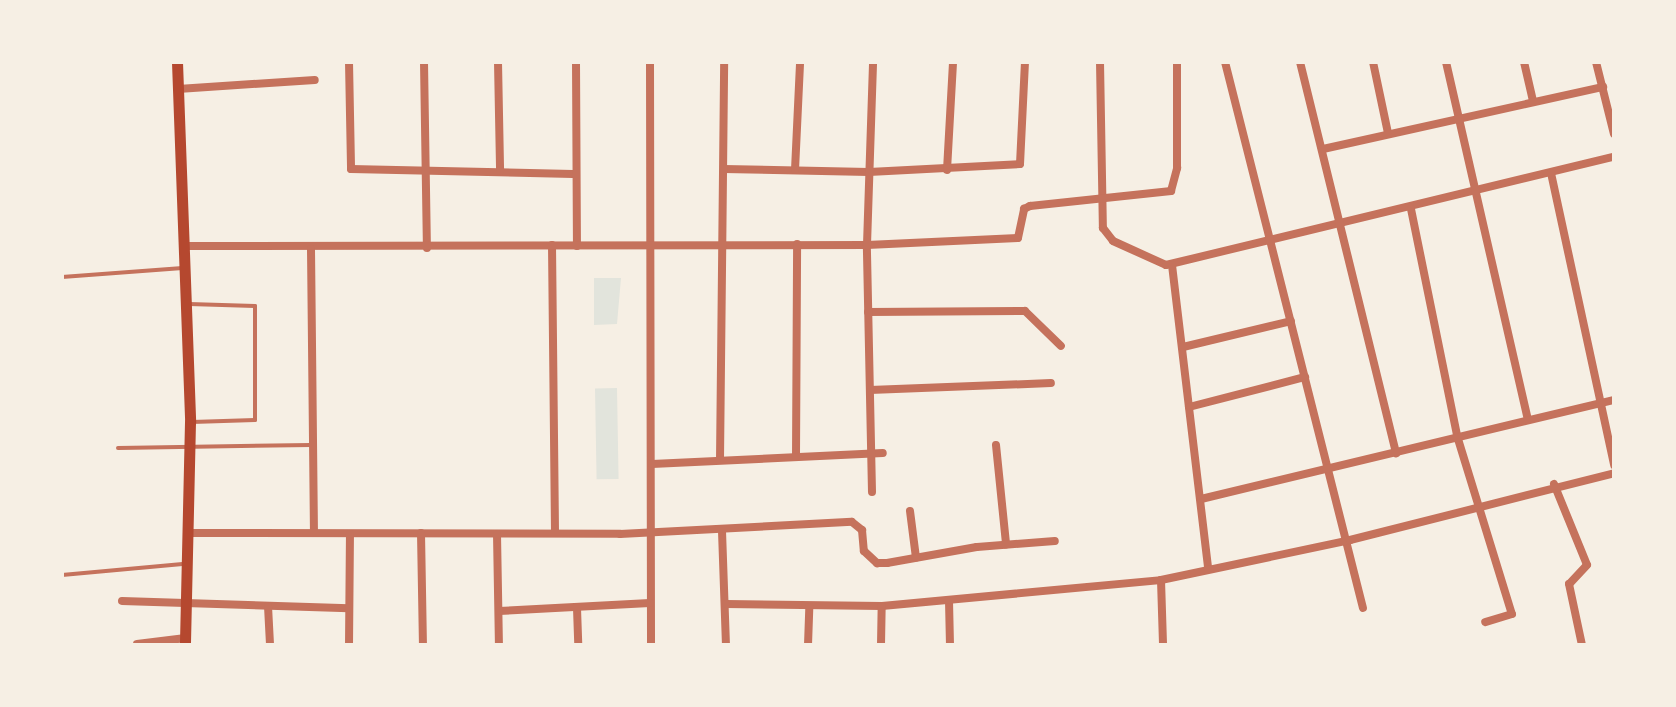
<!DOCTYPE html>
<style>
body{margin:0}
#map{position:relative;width:1676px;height:707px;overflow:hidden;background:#f6efe4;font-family:Overpass,sans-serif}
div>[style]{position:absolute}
.green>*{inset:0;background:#e2e4dc;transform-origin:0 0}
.service>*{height:4px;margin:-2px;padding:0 2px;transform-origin:2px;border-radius:2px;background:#c5725c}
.minor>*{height:8px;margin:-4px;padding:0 4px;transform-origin:4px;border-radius:4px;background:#c5725c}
.secondary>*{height:11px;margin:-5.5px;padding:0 5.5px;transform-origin:5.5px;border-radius:5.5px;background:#b5482f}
span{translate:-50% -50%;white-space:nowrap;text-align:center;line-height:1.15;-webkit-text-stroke:6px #f6efe4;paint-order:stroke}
.frame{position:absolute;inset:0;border:64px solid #f6efe4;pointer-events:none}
</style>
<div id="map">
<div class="green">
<div style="clip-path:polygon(594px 278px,621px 278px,617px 324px,594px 325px)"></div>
<div style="left:617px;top:388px;width:91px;height:22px;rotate:89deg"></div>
</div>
<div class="service">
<div style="left:62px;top:277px;width:121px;rotate:-4.3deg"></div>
<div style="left:189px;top:304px;width:66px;rotate:1.7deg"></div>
<div style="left:255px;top:306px;width:114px;rotate:90deg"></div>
<div style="left:255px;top:420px;width:63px;rotate:178.2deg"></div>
<div style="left:118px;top:448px;width:193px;rotate:-0.9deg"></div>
<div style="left:62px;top:575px;width:121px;rotate:-5.2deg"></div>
</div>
<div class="minor">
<div style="left:349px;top:62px;width:107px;rotate:88.9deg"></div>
<div style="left:351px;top:169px;width:222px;rotate:1.3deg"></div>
<div style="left:424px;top:62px;width:186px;rotate:89.1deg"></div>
<div style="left:498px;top:62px;width:109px;rotate:88.9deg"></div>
<div style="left:576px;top:62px;width:184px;rotate:89.7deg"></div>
<div style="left:650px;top:62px;width:583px;rotate:89.9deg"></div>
<div style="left:1100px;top:62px;width:166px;rotate:89deg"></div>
<div style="left:1103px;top:228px;width:16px;rotate:52deg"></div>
<div style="left:1113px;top:241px;width:58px;rotate:24.4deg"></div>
<div style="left:1166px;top:265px;width:461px;rotate:-13.6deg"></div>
<div style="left:1225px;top:62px;width:563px;rotate:75.82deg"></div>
<div style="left:1300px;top:62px;width:403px;rotate:76.2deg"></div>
<div style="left:1373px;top:62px;width:73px;rotate:78.1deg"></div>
<div style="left:1446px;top:62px;width:366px;rotate:77.1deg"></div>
<div style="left:1524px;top:62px;width:39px;rotate:77deg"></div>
<div style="left:1596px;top:62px;width:74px;rotate:76deg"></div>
<div style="left:178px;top:89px;width:137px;rotate:-3.8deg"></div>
<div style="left:1323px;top:149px;width:287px;rotate:-12.5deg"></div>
<div style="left:724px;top:169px;width:145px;rotate:1.2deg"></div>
<div style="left:869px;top:172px;width:151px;rotate:-3deg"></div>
<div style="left:1020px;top:164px;width:102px;rotate:-87.2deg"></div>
<div style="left:795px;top:170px;width:108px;rotate:-87.3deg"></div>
<div style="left:947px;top:170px;width:108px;rotate:-86.8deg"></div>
<div style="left:1551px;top:173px;width:299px;rotate:77.8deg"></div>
<div style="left:1411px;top:209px;width:235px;rotate:78.5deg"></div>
<div style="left:1458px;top:439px;width:183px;rotate:72.9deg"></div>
<div style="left:1512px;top:614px;width:28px;rotate:163deg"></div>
<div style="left:552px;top:245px;width:288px;rotate:89.4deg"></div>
<div style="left:186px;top:246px;width:681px;rotate:-0.08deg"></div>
<div style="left:867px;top:245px;width:151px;rotate:-2.7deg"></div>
<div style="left:1018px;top:238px;width:30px;rotate:-78deg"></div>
<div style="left:1024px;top:209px;width:7px;rotate:-27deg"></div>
<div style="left:1030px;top:206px;width:142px;rotate:-6.1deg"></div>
<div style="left:1171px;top:191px;width:24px;rotate:-75deg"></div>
<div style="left:1177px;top:168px;width:106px;rotate:-90deg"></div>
<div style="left:311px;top:249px;width:284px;rotate:89.4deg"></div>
<div style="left:1172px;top:265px;width:305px;rotate:83.2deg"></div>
<div style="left:868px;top:312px;width:157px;rotate:-0.4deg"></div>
<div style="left:1025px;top:311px;width:50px;rotate:44.2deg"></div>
<div style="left:1183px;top:347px;width:111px;rotate:-13.5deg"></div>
<div style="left:870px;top:390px;width:181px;rotate:-2.2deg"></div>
<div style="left:1189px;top:407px;width:120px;rotate:-14.5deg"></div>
<div style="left:996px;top:445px;width:100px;rotate:84.2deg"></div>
<div style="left:796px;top:457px;width:213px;rotate:-89.7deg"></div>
<div style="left:720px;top:460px;width:398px;rotate:-89.4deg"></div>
<div style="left:652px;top:464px;width:231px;rotate:-2.7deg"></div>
<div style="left:1554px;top:484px;width:87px;rotate:67.8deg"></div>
<div style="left:1587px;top:565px;width:26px;rotate:133deg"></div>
<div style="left:1569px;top:584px;width:62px;rotate:78deg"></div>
<div style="left:872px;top:492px;width:247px;rotate:-91.2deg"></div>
<div style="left:867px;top:245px;width:183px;rotate:-88.1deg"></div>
<div style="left:1201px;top:499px;width:425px;rotate:-13.5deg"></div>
<div style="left:910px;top:511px;width:47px;rotate:82.7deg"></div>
<div style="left:722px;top:531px;width:114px;rotate:88deg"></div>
<div style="left:188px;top:533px;width:432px;rotate:0.1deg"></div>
<div style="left:620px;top:534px;width:232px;rotate:-3deg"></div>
<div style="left:852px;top:522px;width:13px;rotate:39deg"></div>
<div style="left:862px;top:530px;width:21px;rotate:85deg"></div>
<div style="left:864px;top:551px;width:18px;rotate:43deg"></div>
<div style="left:877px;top:563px;width:10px"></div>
<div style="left:887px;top:563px;width:91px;rotate:-10.1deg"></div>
<div style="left:977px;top:547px;width:78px;rotate:-4.4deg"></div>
<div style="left:421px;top:533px;width:112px;rotate:89deg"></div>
<div style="left:497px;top:534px;width:111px;rotate:89deg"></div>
<div style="left:1161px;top:580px;width:65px;rotate:88.2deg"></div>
<div style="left:122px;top:601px;width:227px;rotate:1.8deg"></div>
<div style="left:949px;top:601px;width:44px;rotate:88.7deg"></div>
<div style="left:726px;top:604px;width:156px;rotate:0.7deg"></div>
<div style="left:882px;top:606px;width:280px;rotate:-5.3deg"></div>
<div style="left:1161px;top:580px;width:193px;rotate:-11.9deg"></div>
<div style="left:1350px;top:540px;width:272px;rotate:-14.2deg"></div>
<div style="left:268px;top:606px;width:39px;rotate:87deg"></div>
<div style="left:577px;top:608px;width:37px;rotate:88deg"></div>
<div style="left:499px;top:611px;width:151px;rotate:-3deg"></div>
<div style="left:137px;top:644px;width:49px;rotate:-7deg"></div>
<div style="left:349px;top:645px;width:111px;rotate:-89.5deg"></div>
<div style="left:808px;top:645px;width:38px;rotate:-88deg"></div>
<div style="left:881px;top:645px;width:39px;rotate:-89deg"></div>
</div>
<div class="secondary">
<div style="left:177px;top:62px;width:360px;rotate:87.9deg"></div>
<div style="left:190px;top:422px;width:223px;rotate:91.3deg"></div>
</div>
<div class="frame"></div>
</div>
